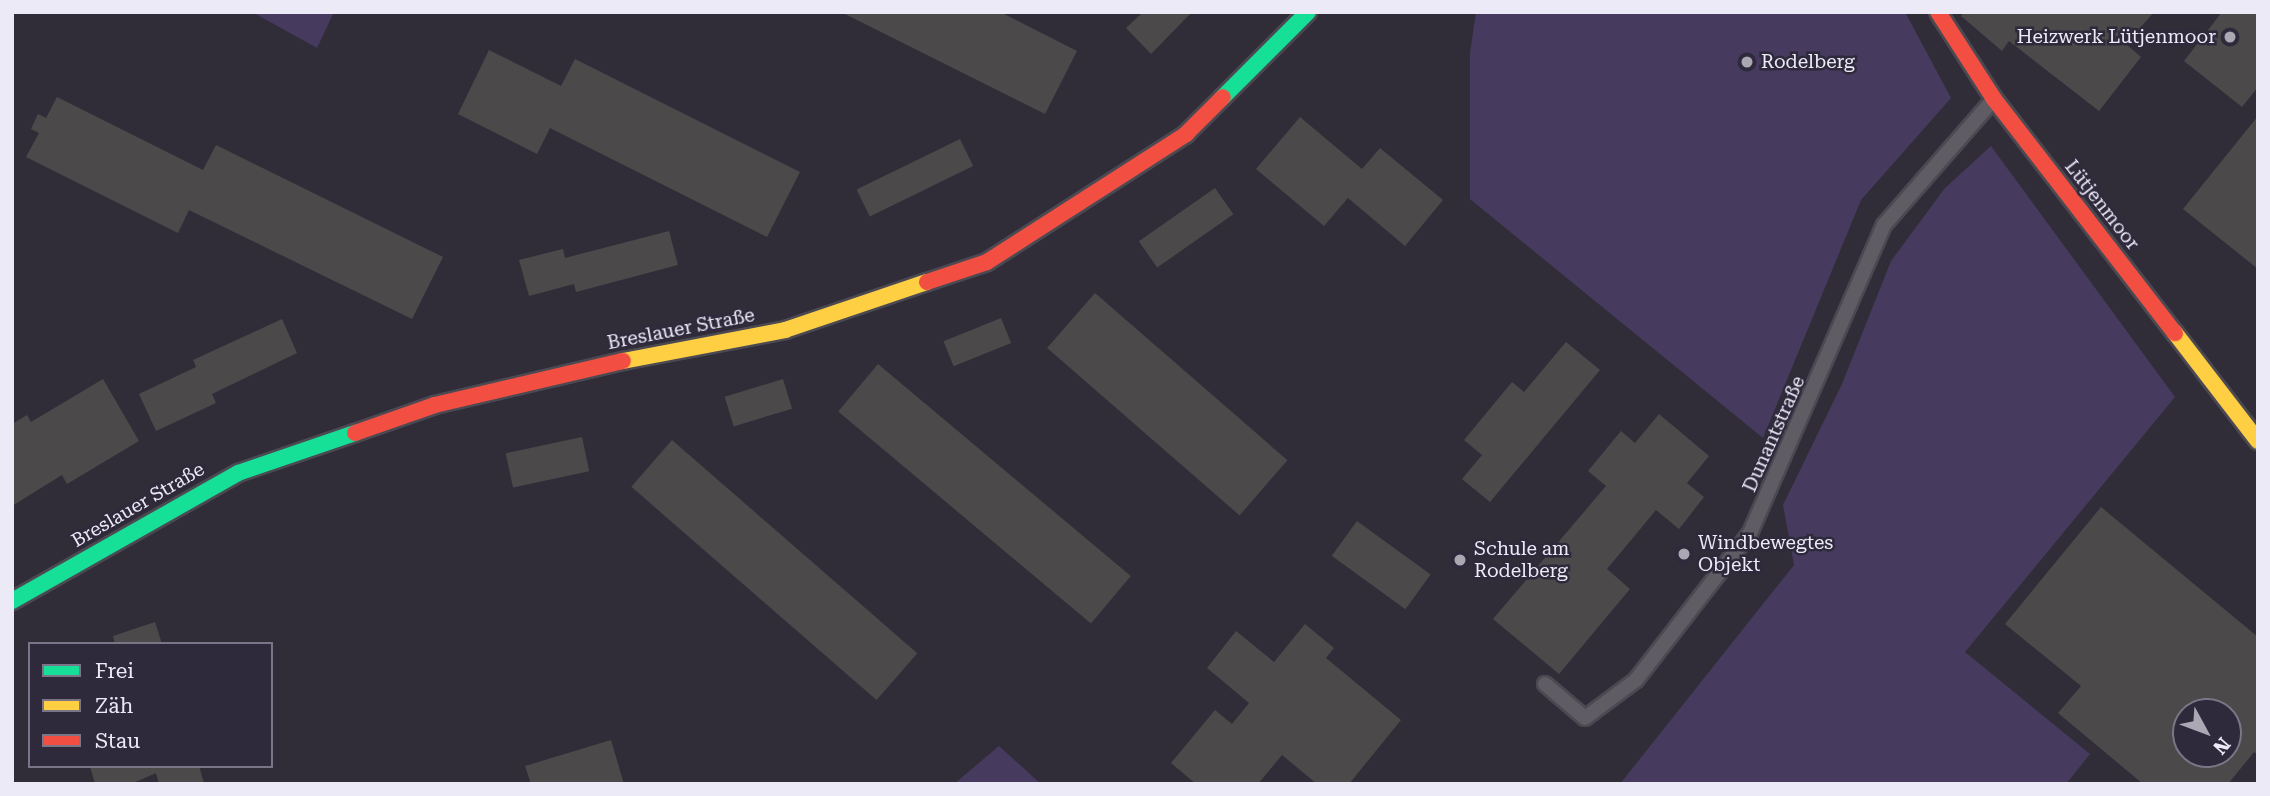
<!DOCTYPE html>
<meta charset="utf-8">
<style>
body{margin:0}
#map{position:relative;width:2270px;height:796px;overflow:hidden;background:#302d38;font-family:"Roboto Serif",serif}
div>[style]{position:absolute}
.green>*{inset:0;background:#463b5e}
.building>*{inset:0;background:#4c494a;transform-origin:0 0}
.roads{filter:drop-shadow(2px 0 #4b4952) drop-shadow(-2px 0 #4b4952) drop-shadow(0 2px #4b4952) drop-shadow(0 -2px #4b4952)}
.lane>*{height:14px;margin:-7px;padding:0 7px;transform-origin:7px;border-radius:7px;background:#5f5c64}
.fast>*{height:16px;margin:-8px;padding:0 8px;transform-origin:8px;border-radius:8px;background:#16e098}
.slow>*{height:16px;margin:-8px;padding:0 8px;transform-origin:8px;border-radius:8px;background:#ffcf43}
.jam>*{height:16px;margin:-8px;padding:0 8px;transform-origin:8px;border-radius:8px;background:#f24e42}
.dots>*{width:19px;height:19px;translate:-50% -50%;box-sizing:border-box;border:4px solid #2f293c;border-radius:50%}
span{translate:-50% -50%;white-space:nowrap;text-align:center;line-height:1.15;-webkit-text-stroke:5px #2f293c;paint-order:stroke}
.poi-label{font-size:19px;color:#edeaf7}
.right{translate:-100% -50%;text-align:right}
.left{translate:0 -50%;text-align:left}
.street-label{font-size:19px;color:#edeaf7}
.frame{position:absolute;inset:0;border:14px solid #edeaf7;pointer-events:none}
.legend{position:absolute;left:28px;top:642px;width:245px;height:126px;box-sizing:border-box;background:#2f293c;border:2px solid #7b7687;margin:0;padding:9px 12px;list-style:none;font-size:21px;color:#edeaf7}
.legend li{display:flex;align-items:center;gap:14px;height:35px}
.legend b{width:35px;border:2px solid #7b7687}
.north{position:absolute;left:2172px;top:698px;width:70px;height:70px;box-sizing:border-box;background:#2f293c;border:2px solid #7b7687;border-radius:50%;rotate:131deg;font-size:19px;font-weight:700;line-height:28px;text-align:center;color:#edeaf7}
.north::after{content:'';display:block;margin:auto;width:24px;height:32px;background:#aba8b4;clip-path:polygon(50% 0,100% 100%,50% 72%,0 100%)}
</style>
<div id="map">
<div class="green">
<div style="clip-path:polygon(252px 12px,334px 12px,317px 48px)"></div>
<div style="clip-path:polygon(1476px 12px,1905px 12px,1951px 98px,1861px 200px,1763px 438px,1470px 199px,1470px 53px)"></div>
<div style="clip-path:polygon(1991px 146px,2175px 397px,1965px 652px,2090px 754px,2066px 784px,1620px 784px,1794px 565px,1783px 505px,1842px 384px,1891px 261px,1945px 188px)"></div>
<div style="clip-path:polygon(999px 746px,1041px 784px,954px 784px)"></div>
</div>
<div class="building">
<div style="clip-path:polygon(841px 12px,1000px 12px,1077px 51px,1045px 114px)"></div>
<div style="clip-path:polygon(1143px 12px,1192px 12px,1151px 54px,1126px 28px)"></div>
<div style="clip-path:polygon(1964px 12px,2154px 12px,2126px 44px,2141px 57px,2099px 111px,2009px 41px,2002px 51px,1961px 16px)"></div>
<div style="clip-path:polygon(2222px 12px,2258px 12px,2258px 87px,2242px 107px,2184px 61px)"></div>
<div style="clip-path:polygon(489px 50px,561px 86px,575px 59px,800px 172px,767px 237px,550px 128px,537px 154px,458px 114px)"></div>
<div style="clip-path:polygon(57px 97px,203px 170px,216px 145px,443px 257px,412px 319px,189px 210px,178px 233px,26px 157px,39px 133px,31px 129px,38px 114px,46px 118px)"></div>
<div style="clip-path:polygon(2258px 116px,2258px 269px,2183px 209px)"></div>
<div style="clip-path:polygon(1300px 117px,1362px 169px,1380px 148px,1443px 200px,1405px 246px,1348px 198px,1324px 226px,1256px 169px)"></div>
<div style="left:960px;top:139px;width:30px;height:115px;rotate:64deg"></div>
<div style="left:1215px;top:188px;width:32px;height:93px;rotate:55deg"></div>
<div style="clip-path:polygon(669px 231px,678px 265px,576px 292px,574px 284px,529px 296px,519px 260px,563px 249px,565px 258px)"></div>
<div style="left:1095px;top:293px;width:255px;height:73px;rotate:41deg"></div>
<div style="left:1001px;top:318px;width:27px;height:62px;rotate:68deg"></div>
<div style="clip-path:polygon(282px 319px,297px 353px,212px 394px,216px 403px,156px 431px,139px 394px,196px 367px,193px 360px)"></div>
<div style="clip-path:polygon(1566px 342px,1600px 370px,1490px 502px,1462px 479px,1482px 455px,1464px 440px,1512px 382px,1524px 392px)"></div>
<div style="left:878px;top:364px;width:330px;height:62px;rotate:40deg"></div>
<div style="clip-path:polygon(103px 379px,139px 441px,67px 484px,62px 475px,12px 506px,12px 424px,27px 415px,31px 422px)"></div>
<div style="left:783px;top:379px;width:31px;height:61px;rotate:73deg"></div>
<div style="clip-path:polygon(1659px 414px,1709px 456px,1687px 483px,1704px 497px,1679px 529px,1656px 510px,1607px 569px,1630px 589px,1559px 674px,1493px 619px,1606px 486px,1588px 471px,1621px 431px,1635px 443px)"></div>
<div style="left:582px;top:437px;width:35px;height:78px;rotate:78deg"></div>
<div style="left:672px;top:440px;width:325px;height:62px;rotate:41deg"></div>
<div style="clip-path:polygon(evenodd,2101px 507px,2258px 637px,2258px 755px,2254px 752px,2228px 784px,2143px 784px,2058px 713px,2081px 686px,2005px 624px,2101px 507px,2186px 712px,2228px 712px,2228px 754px,2186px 754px,2186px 712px)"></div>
<div style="left:1357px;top:521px;width:91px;height:43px;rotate:36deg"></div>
<div style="clip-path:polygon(155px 622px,162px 644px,115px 644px,113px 636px)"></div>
<div style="clip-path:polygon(1305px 624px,1334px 648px,1326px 658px,1401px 720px,1349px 784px,1317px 784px,1282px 755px,1258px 784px,1196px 784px,1171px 763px,1215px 710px,1232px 724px,1249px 703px,1207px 668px,1236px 631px,1274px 662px)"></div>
<div style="clip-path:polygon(611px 740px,624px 784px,531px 784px,525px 766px)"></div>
<div style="clip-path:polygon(90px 766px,199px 766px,204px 783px,159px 784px,156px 773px,131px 784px,95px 784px)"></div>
</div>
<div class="roads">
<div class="lane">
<div style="left:1545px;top:684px;width:52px;rotate:40.4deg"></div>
<div style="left:1585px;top:718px;width:64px;rotate:-36.7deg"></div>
<div style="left:1636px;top:680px;width:186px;rotate:-52.2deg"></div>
<div style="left:1750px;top:533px;width:336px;rotate:-66.5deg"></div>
<div style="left:1884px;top:225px;width:166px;rotate:-48.9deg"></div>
</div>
<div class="fast">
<div style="left:1223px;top:97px;width:120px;rotate:-45deg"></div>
<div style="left:12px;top:601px;width:260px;rotate:-29.5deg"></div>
<div style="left:238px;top:473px;width:124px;rotate:-18.9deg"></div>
</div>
<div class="slow">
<div style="left:2175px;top:333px;width:136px;rotate:52.5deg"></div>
<div style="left:623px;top:361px;width:165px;rotate:-10.8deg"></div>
<div style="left:785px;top:330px;width:150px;rotate:-18.7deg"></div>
</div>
<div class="jam">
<div style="left:1938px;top:12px;width:103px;rotate:57.2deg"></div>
<div style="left:1994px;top:99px;width:296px;rotate:52.3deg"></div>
<div style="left:927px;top:282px;width:63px;rotate:-18.4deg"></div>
<div style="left:987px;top:262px;width:237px;rotate:-32.7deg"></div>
<div style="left:1186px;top:134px;width:52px;rotate:-45deg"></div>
<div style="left:355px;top:433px;width:85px;rotate:-19.3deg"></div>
<div style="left:435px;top:405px;width:193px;rotate:-13.2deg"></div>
</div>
</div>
<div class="dots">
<div style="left:2230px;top:37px;background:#aba8b4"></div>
<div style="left:1747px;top:62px;background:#aba8b4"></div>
<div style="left:1684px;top:554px;background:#aba8b4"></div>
<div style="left:1460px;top:560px;background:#aba8b4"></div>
</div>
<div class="poi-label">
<span class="right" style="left:2216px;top:37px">Heizwerk Lütjenmoor</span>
<span class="left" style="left:1761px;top:62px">Rodelberg</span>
<span class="left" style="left:1698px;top:554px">Windbewegtes<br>Objekt</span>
<span class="left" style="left:1474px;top:560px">Schule am<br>Rodelberg</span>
</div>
<div class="street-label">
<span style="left:2102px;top:205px;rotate:52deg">Lütjenmoor</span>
<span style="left:681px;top:329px;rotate:-11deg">Breslauer Straße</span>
<span style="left:1774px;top:434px;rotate:-66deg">Dunantstraße</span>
<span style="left:138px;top:505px;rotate:-30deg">Breslauer Straße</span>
</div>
<div class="frame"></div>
<ul class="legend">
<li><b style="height:9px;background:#16e098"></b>Frei</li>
<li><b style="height:9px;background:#ffcf43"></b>Zäh</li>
<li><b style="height:9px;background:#f24e42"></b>Stau</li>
</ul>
<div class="north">N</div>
</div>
